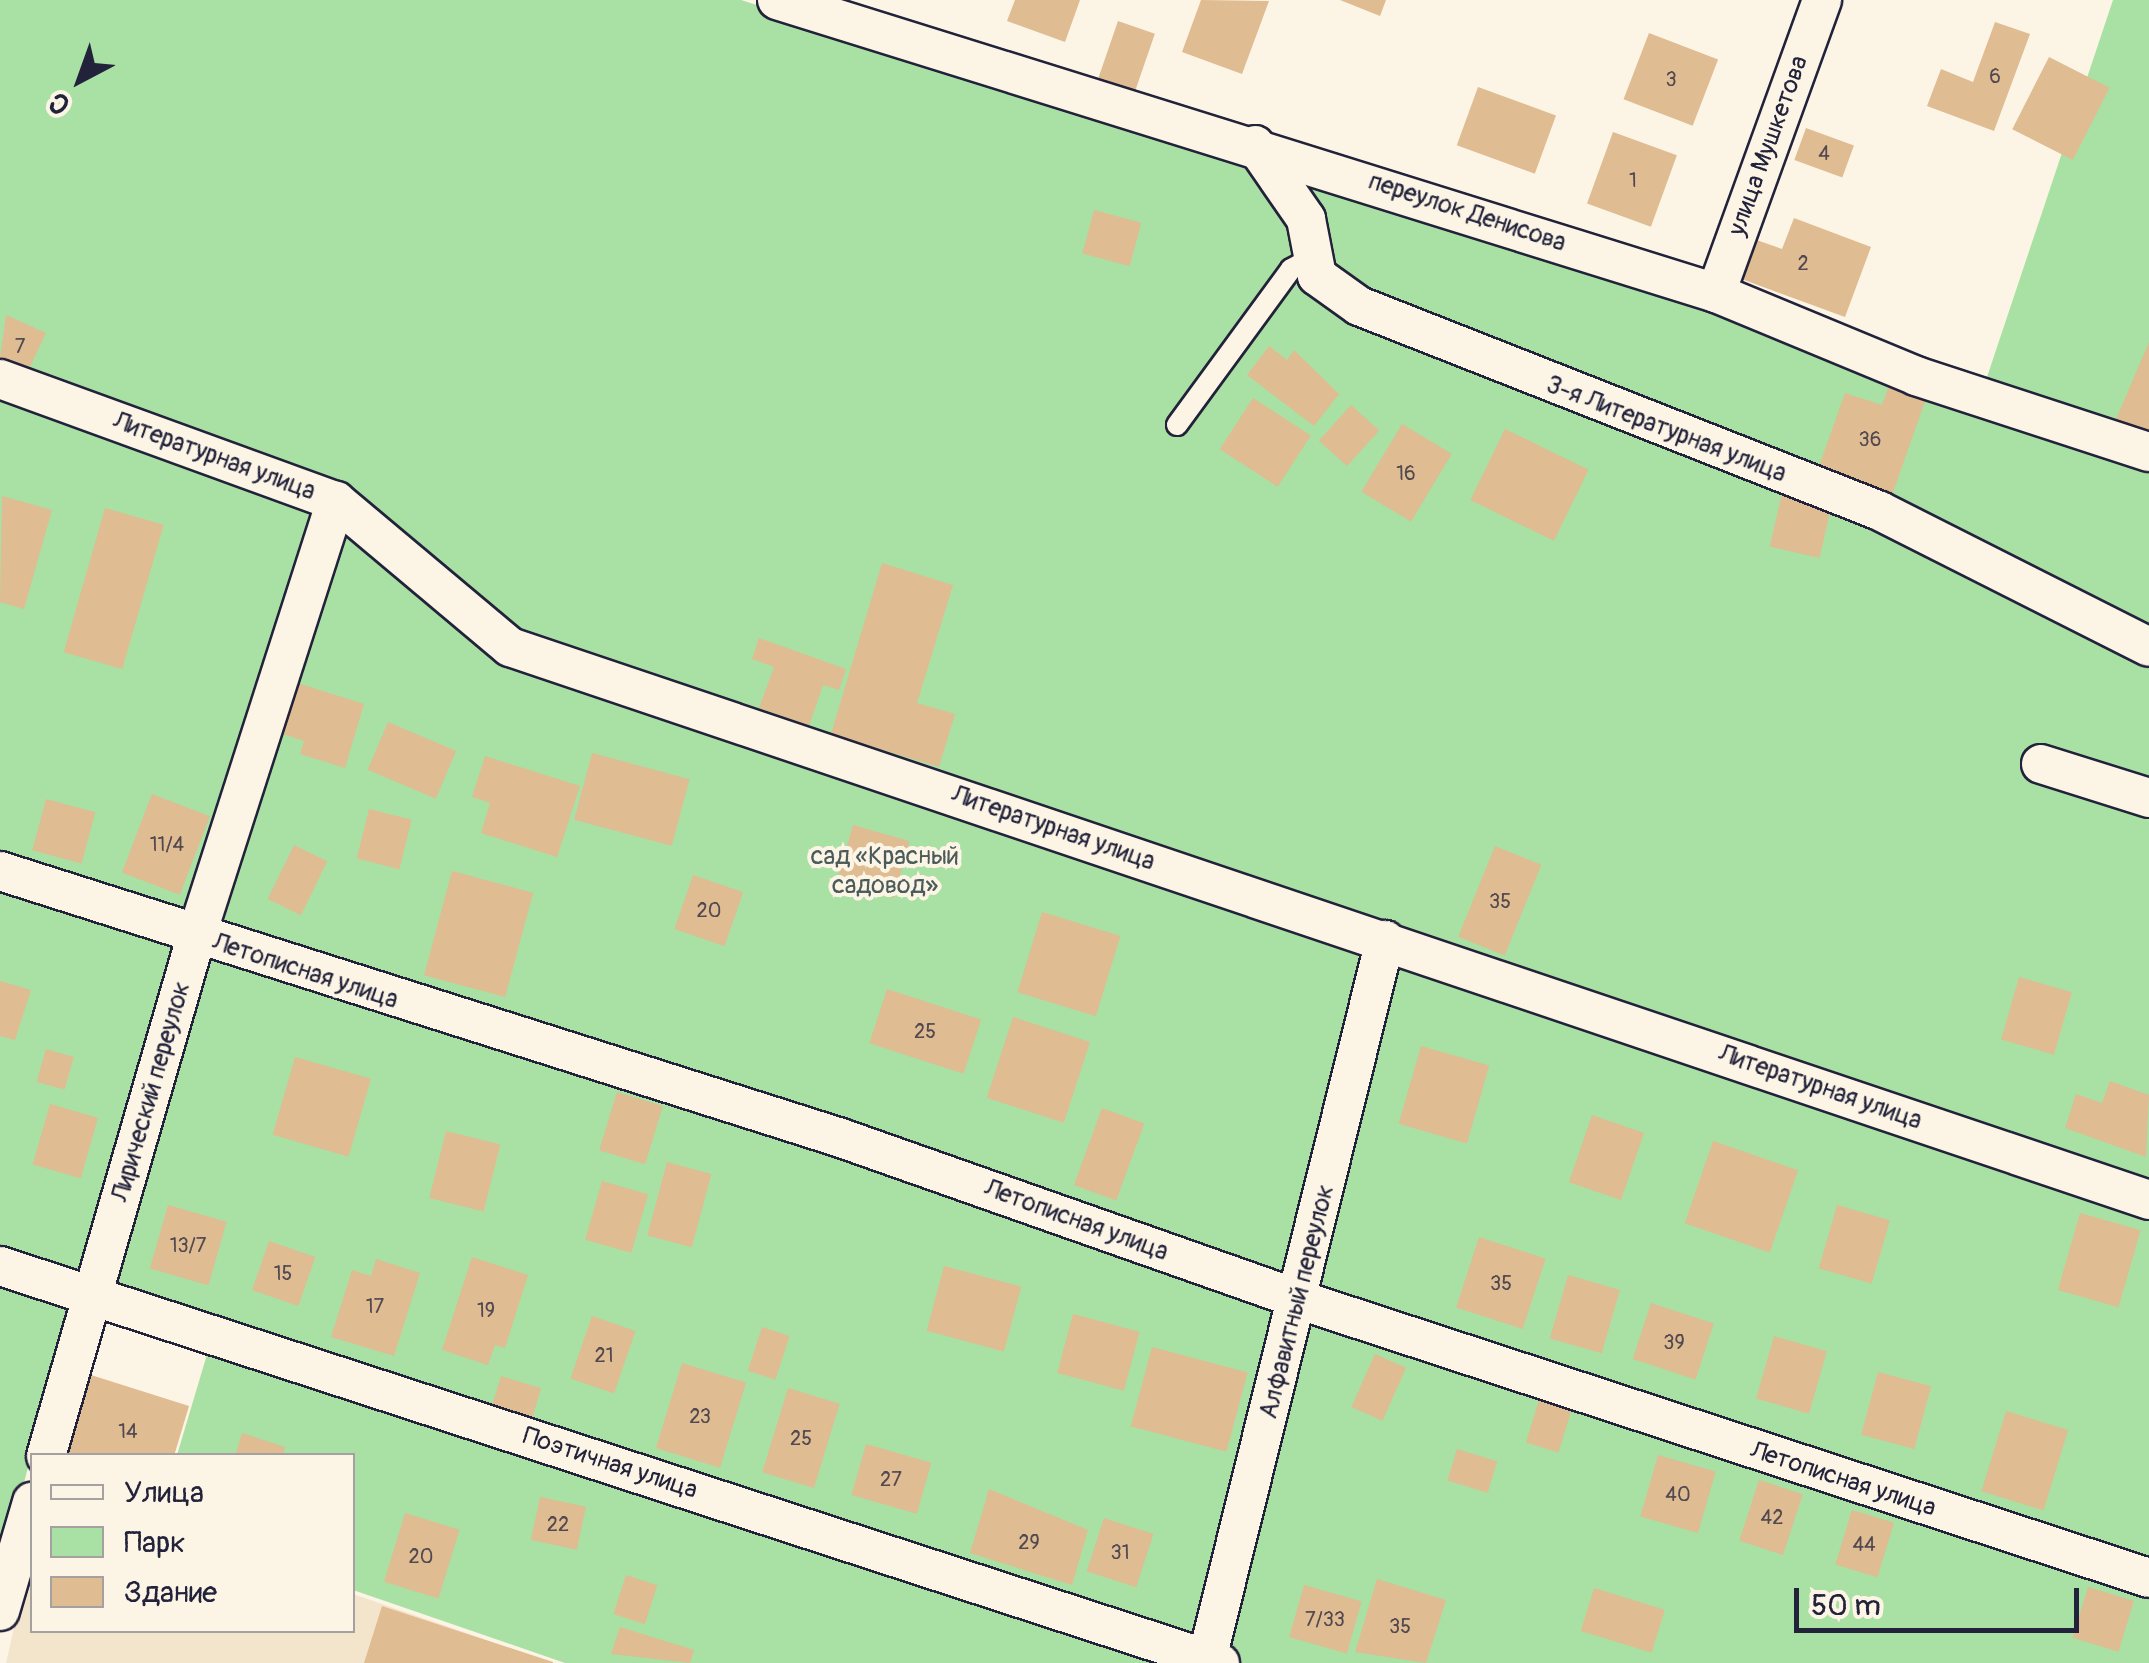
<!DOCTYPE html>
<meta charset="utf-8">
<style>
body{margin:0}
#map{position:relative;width:2149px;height:1663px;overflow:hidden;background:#fcf5e5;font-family:Pangolin,sans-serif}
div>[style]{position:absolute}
.built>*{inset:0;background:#f3e4cc}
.green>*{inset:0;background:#a9e0a4}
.building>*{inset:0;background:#dfbc91;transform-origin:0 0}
.roads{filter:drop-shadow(2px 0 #22223b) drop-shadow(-2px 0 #22223b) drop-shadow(0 2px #22223b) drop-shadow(0 -2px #22223b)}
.lane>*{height:20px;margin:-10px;padding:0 10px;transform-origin:10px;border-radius:10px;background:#fcf5e5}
.street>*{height:38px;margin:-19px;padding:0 19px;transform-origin:19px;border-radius:19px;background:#fcf5e5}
span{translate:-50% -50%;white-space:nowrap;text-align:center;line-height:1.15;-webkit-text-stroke:8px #fcf5e5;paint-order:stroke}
.number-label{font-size:20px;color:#514850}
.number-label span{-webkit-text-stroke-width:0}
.street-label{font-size:25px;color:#22223b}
.park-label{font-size:25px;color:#4a5b5a}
.legend{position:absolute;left:30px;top:1453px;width:325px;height:180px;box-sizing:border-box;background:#fcf5e5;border:2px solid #a5a1a1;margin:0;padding:12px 18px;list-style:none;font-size:30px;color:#22223b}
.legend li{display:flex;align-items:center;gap:20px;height:50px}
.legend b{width:50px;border:2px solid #a5a1a1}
.north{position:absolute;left:30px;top:30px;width:100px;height:100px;-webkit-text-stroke:8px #fcf5e5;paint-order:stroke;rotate:221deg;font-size:28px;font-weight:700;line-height:40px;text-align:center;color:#22223b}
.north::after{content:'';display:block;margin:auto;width:35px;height:45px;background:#22223b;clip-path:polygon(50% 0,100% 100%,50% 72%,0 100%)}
.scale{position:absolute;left:1794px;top:1588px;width:285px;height:45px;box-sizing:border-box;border:5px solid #22223b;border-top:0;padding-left:12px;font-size:30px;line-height:35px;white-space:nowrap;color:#22223b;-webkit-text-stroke:8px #fcf5e5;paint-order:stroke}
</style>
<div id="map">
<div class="built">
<div style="clip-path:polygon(32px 1549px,32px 1630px,352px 1630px,353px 1594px,554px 1663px,6px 1663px)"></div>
</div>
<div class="green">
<div style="clip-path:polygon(0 0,741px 0,1712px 306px,1979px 401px,2113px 0,2149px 0,2149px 1663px,565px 1663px,353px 1590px,352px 1456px,177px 1455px,217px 1321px,78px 1277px,0 1574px)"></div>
</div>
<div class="building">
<div style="clip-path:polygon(1015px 0,1080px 0,1065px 42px,1007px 21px)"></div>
<div style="clip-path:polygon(1201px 0,1269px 1px,1242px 74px,1182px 52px)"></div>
<div style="clip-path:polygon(1340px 0,1386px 0,1380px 16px)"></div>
<div style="left:1118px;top:21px;width:39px;height:61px;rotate:19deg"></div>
<div style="clip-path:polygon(1995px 22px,2030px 34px,1994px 131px,1927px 106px,1941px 69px,1973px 82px)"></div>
<div style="left:1649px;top:33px;width:74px;height:71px;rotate:21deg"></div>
<div style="left:2049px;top:57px;width:68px;height:81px;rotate:27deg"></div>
<div style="left:1478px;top:87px;width:83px;height:62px;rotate:20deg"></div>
<div style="left:1806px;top:128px;width:51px;height:34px;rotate:20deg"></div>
<div style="left:1613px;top:132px;width:68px;height:76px;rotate:20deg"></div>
<div style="left:1094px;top:210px;width:49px;height:45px;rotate:15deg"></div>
<div style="clip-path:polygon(1794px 218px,1871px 247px,1845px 317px,1736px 277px,1751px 238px,1782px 249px)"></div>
<div style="clip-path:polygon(6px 315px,46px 333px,28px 371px,0 358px)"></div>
<div style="clip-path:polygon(2149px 342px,2149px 444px,2114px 424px)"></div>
<div style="clip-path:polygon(1269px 346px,1287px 360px,1294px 350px,1339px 394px,1314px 426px,1247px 375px)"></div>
<div style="clip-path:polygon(1892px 377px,1929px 390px,1891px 498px,1817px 472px,1845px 393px,1882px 405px)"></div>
<div style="left:1253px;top:398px;width:69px;height:61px;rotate:33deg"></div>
<div style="left:1351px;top:405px;width:38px;height:48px;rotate:42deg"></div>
<div style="left:1402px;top:424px;width:58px;height:79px;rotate:31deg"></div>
<div style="left:1505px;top:429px;width:93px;height:79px;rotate:26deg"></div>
<div style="left:1783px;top:489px;width:51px;height:59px;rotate:13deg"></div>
<div style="clip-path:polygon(2px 496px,52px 510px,24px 609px,0 602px)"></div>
<div style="left:105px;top:508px;width:61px;height:150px;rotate:16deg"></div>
<div style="clip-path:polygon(882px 563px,953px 585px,917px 703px,955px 714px,939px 767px,831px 734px)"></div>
<div style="clip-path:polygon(759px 638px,846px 669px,839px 690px,823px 685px,809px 726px,759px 708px,774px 667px,752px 659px)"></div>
<div style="clip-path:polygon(297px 683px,364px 704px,345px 768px,300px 754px,304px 741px,268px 729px,276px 701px,290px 705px)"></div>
<div style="left:388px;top:722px;width:74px;height:52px;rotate:23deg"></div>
<div style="left:592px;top:753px;width:101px;height:69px;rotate:15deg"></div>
<div style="clip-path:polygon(485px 756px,580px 786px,557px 857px,481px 833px,490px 803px,472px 797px)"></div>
<div style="left:152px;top:794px;width:62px;height:84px;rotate:21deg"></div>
<div style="left:46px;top:799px;width:51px;height:53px;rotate:15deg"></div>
<div style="left:369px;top:809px;width:44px;height:51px;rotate:14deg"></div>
<div style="left:853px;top:825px;width:59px;height:59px;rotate:16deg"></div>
<div style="left:294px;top:845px;width:37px;height:60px;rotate:26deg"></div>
<div style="left:1495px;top:846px;width:50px;height:98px;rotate:22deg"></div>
<div style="left:452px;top:871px;width:84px;height:108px;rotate:15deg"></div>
<div style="left:693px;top:875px;width:53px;height:57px;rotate:19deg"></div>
<div style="left:1042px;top:912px;width:82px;height:84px;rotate:17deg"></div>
<div style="left:2019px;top:977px;width:55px;height:65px;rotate:16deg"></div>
<div style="clip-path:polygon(0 981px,31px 990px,15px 1040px,0 1036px)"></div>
<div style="left:887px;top:989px;width:99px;height:57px;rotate:18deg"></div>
<div style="left:1013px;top:1017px;width:81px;height:85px;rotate:18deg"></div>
<div style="left:1421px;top:1046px;width:71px;height:81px;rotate:16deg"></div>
<div style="left:46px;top:1049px;width:29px;height:34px;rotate:16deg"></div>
<div style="left:295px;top:1057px;width:79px;height:81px;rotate:16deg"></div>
<div style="clip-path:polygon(2110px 1081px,2149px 1095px,2146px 1157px,2065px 1128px,2076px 1094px,2102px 1103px)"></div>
<div style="left:617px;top:1092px;width:48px;height:61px;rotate:17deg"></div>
<div style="left:50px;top:1104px;width:50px;height:63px;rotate:16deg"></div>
<div style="left:1102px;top:1108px;width:45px;height:82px;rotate:20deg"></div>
<div style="left:1592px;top:1115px;width:55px;height:71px;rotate:19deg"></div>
<div style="left:446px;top:1131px;width:56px;height:69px;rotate:14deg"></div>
<div style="left:1713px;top:1141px;width:90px;height:87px;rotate:19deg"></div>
<div style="left:667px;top:1162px;width:46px;height:76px;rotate:15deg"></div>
<div style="left:602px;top:1181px;width:48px;height:61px;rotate:16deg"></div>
<div style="left:168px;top:1205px;width:61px;height:66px;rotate:16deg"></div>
<div style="left:1837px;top:1205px;width:55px;height:66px;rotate:16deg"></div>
<div style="left:2080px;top:1213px;width:63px;height:80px;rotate:16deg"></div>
<div style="left:1479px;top:1237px;width:70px;height:74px;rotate:18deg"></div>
<div style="left:269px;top:1241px;width:49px;height:52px;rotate:19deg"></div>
<div style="clip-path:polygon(472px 1257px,528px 1275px,505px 1348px,495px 1345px,488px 1365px,442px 1350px)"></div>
<div style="clip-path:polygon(376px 1259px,420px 1273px,394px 1356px,331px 1337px,352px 1270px,371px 1276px)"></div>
<div style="left:944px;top:1266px;width:80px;height:67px;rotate:15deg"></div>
<div style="left:1568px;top:1275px;width:54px;height:66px;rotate:16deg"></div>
<div style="left:1651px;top:1303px;width:66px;height:59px;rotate:18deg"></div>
<div style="left:1073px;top:1314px;width:69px;height:61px;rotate:15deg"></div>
<div style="left:592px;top:1316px;width:46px;height:66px;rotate:19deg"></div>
<div style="left:762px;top:1327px;width:29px;height:46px;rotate:18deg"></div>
<div style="left:1774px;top:1336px;width:55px;height:65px;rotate:16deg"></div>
<div style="left:1152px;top:1347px;width:99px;height:82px;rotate:15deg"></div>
<div style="left:1375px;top:1354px;width:34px;height:58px;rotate:24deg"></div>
<div style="left:682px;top:1363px;width:67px;height:89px;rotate:17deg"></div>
<div style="left:1878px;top:1372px;width:55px;height:65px;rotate:15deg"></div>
<div style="clip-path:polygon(91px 1375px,189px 1406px,174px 1456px,66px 1456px)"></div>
<div style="left:501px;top:1376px;width:42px;height:34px;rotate:17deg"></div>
<div style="left:788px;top:1388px;width:54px;height:88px;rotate:17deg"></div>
<div style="left:1542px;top:1390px;width:34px;height:55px;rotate:17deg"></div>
<div style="left:2006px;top:1411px;width:65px;height:84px;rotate:17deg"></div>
<div style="clip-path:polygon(242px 1433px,285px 1447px,283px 1456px,235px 1456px)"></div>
<div style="left:866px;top:1444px;width:68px;height:53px;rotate:16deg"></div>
<div style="left:1457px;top:1449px;width:42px;height:33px;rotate:17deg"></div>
<div style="left:1658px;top:1455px;width:60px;height:64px;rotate:16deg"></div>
<div style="left:1759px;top:1480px;width:46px;height:64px;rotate:18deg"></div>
<div style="clip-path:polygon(989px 1489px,1088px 1530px,1072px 1585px,970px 1553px)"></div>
<div style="left:540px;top:1497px;width:47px;height:44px;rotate:12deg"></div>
<div style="left:1852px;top:1510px;width:44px;height:57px;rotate:17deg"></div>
<div style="left:405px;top:1513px;width:57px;height:72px;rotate:17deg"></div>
<div style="left:1104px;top:1518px;width:52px;height:56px;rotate:18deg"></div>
<div style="left:626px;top:1575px;width:33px;height:41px;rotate:18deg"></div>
<div style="clip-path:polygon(1377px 1579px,1446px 1600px,1426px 1663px,1355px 1652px)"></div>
<div style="left:1304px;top:1585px;width:60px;height:54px;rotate:16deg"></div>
<div style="left:2088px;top:1587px;width:48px;height:53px;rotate:17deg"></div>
<div style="left:1594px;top:1588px;width:74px;height:45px;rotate:17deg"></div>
<div style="clip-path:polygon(382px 1606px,553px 1662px,553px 1663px,364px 1663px)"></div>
<div style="clip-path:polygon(620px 1627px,694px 1650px,690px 1663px,611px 1654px)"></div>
</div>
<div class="roads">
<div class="lane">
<div style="left:1177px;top:425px;width:193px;rotate:-53.8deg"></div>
<div style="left:1291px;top:269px;width:26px;rotate:-28deg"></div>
</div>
<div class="street">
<div style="left:777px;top:0;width:984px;rotate:17.33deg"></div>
<div style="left:1716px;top:293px;width:217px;rotate:22.5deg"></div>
<div style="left:1916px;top:376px;width:245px;rotate:18.1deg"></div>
<div style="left:1255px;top:145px;width:90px;rotate:55.4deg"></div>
<div style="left:1306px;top:219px;width:58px;rotate:79.1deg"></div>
<div style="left:1317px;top:276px;width:52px;rotate:35.5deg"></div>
<div style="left:1359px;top:306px;width:560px;rotate:21.48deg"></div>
<div style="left:1880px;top:511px;width:301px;rotate:26.8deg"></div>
<div style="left:1716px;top:293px;width:312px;rotate:-70.1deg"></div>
<div style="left:0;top:379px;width:357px;rotate:20deg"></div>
<div style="left:336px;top:501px;width:227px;rotate:40deg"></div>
<div style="left:510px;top:647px;width:1730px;rotate:18.64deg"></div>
<div style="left:2041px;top:764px;width:113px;rotate:17.5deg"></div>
<div style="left:0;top:871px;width:882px;rotate:17.61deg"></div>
<div style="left:841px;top:1138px;width:487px;rotate:19.4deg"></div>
<div style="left:1300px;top:1300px;width:893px;rotate:18.13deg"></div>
<div style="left:0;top:1266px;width:1283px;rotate:18.03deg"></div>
<div style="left:46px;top:1456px;width:540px;rotate:-73.88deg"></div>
<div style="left:196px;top:937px;width:458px;rotate:-72.2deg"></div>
<div style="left:0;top:1611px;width:114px;rotate:-73.6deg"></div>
<div style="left:1206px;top:1663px;width:745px;rotate:-76.09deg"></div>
</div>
</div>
<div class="number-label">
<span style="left:1995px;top:76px">6</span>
<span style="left:1671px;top:79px">3</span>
<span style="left:1824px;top:153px">4</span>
<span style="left:1633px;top:180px">1</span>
<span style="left:1803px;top:263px">2</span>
<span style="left:20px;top:346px">7</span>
<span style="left:1870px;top:439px">36</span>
<span style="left:1406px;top:473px">16</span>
<span style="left:167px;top:844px">11/4</span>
<span style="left:1500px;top:901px">35</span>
<span style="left:709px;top:910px">20</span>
<span style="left:925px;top:1031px">25</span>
<span style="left:188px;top:1245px">13/7</span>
<span style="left:283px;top:1273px">15</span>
<span style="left:1501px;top:1283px">35</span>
<span style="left:375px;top:1306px">17</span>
<span style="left:486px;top:1310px">19</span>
<span style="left:1674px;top:1342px">39</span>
<span style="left:604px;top:1355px">21</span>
<span style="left:700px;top:1416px">23</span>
<span style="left:128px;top:1431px">14</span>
<span style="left:801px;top:1438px">25</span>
<span style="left:891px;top:1479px">27</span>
<span style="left:1678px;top:1494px">40</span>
<span style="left:1772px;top:1517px">42</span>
<span style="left:558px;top:1524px">22</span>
<span style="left:1029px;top:1542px">29</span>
<span style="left:1864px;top:1544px">44</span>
<span style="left:1120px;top:1552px">31</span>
<span style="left:421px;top:1556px">20</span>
<span style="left:1325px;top:1619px">7/33</span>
<span style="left:1400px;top:1626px">35</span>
</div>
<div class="street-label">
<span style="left:1769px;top:146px;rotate:-70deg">улица Мушкетова</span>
<span style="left:1467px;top:213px;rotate:18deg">переулок Денисова</span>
<span style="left:1666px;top:430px;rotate:21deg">3-я Литературная улица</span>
<span style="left:214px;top:457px;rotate:20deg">Литературная улица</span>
<span style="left:1053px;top:829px;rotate:19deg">Литературная улица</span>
<span style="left:305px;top:972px;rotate:18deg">Летописная улица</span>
<span style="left:1820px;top:1088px;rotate:19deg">Литературная улица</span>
<span style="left:152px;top:1092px;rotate:-74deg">Лирический переулок</span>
<span style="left:1076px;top:1221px;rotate:20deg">Летописная улица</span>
<span style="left:1298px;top:1302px;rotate:-76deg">Алфавитный переулок</span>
<span style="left:610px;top:1464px;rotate:18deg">Поэтичная улица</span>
<span style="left:1843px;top:1480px;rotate:18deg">Летописная улица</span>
</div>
<div class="park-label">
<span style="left:885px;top:872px">сад «Красный<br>садовод»</span>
</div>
<ul class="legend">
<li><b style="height:12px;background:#fcf5e5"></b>Улица</li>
<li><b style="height:28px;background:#a9e0a4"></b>Парк</li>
<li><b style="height:28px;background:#dfbc91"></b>Здание</li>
</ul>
<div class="north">С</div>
<div class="scale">50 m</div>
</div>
